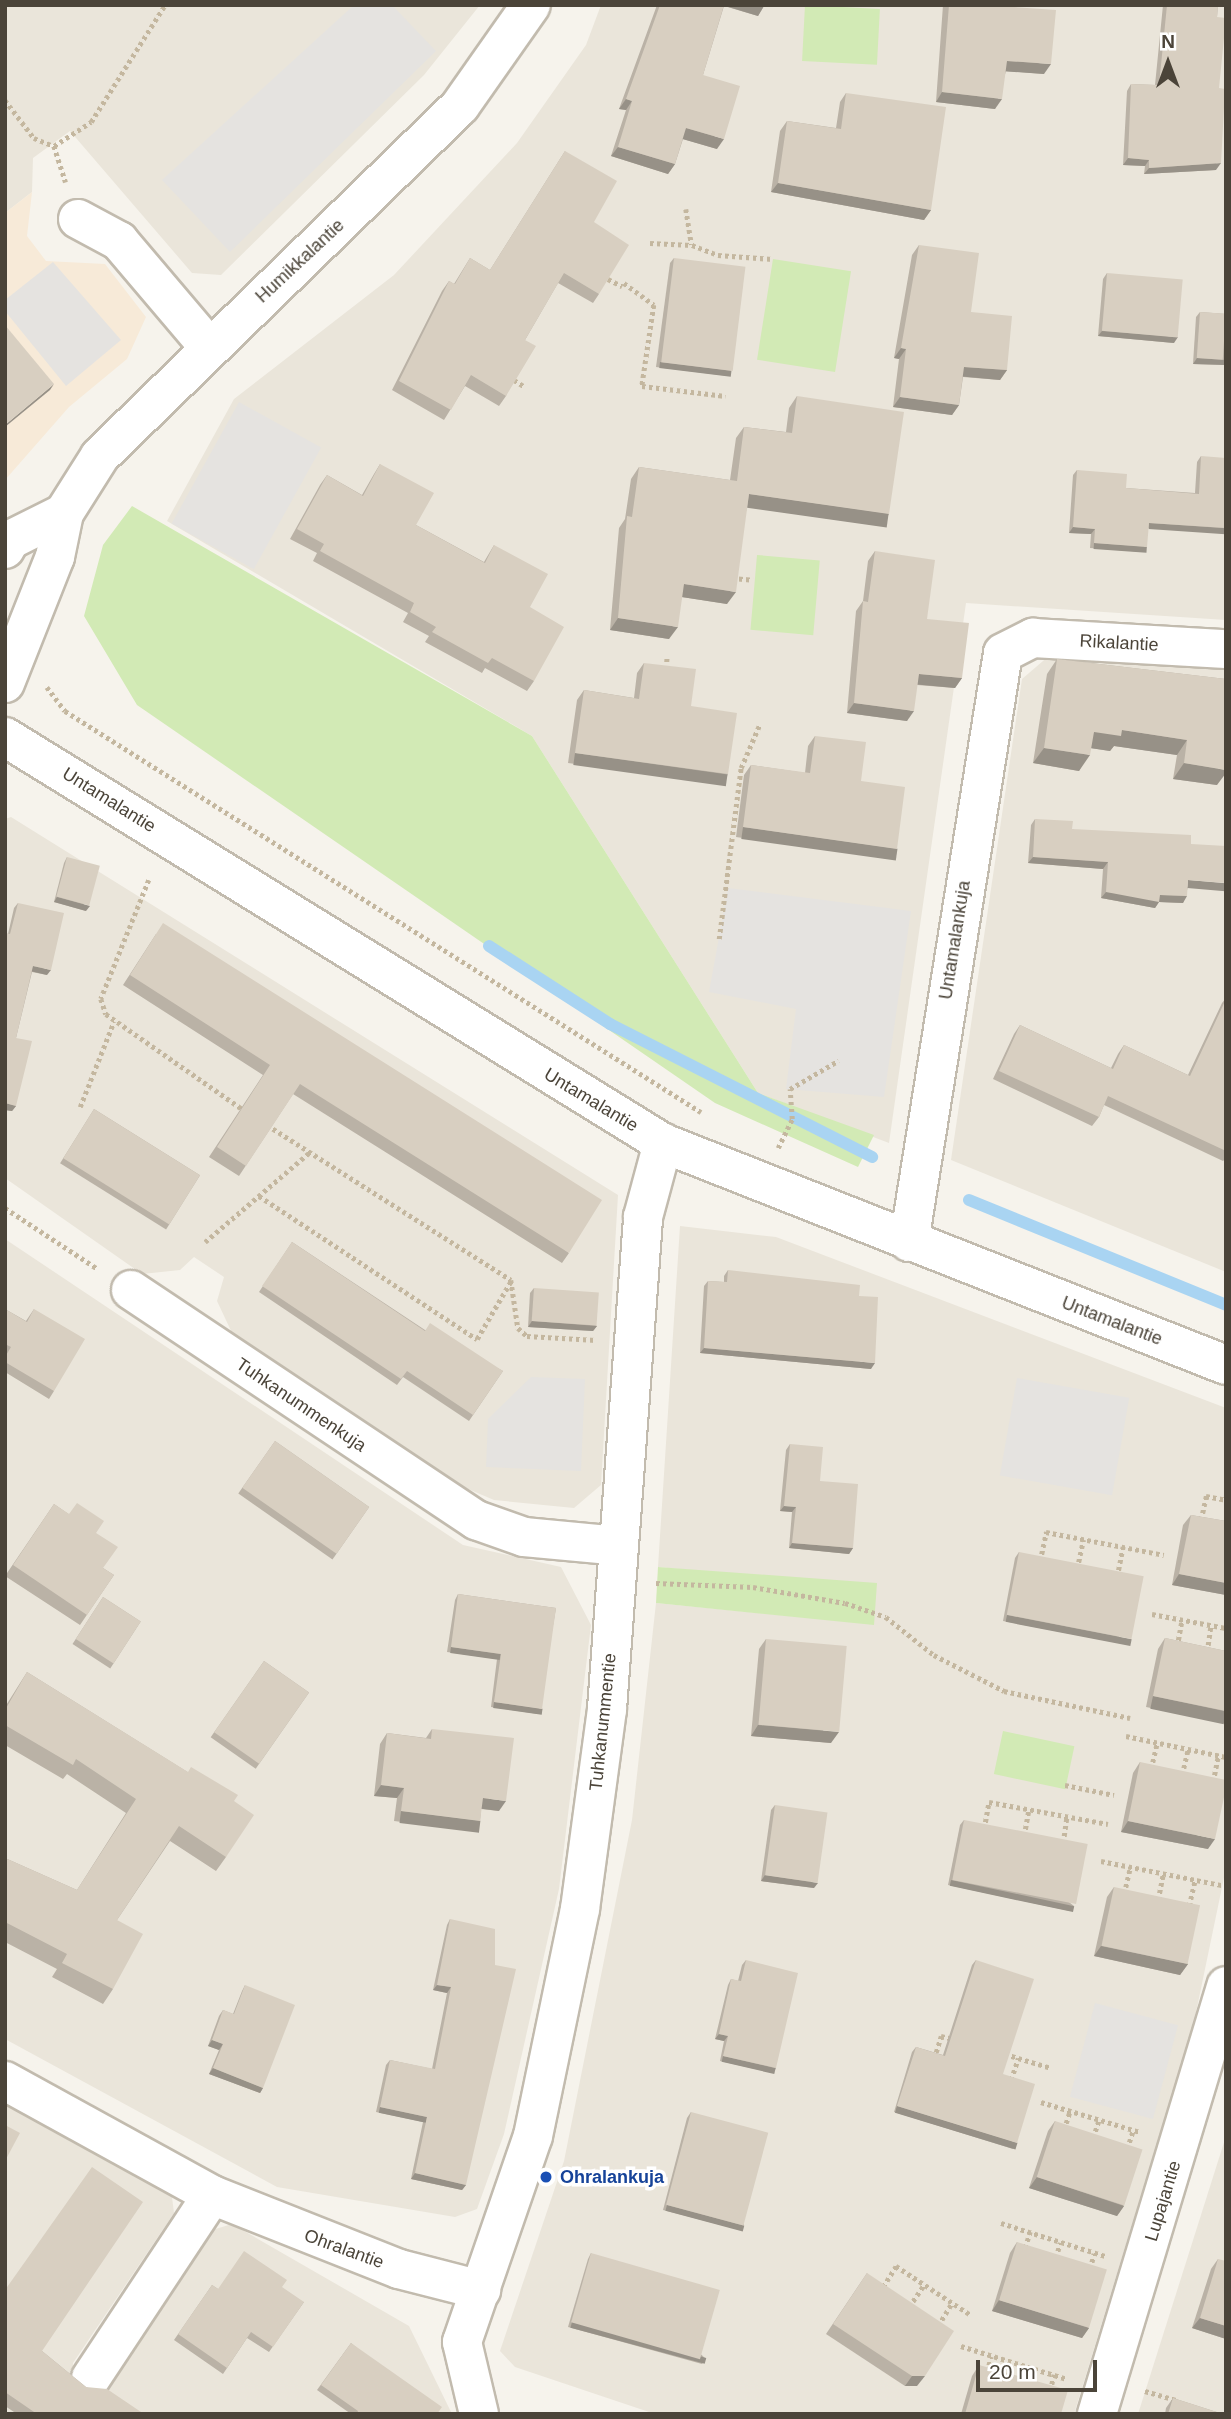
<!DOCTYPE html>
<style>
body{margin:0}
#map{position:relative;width:1231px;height:2419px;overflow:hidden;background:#f6f3ec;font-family:Helvetica,sans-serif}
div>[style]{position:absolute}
.residential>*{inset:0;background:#eae5da}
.commercial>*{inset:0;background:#f7ead8}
.green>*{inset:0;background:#d2eab5;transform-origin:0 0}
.parking>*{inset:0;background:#e5e3e0;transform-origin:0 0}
.stream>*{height:12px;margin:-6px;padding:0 6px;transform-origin:6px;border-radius:6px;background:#a9d4f2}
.path>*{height:4.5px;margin-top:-2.25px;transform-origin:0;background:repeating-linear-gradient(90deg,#c4b79f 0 3.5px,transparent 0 7px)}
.roads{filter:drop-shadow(2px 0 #c2bbae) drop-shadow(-2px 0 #c2bbae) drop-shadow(0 2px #c2bbae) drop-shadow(0 -2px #c2bbae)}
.minor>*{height:38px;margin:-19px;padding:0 19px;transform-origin:19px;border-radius:19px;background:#fff}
.tertiary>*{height:38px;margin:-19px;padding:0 19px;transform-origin:19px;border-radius:19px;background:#fff}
.wall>*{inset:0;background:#bab2a6;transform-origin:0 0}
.shaded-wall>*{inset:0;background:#979187;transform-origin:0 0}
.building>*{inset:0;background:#d8cfc1;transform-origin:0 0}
.dots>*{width:19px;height:19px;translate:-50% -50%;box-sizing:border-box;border:4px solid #fff;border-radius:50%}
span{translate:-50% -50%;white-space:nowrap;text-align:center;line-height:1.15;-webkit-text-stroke:7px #fff;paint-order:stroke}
.street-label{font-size:18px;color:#4b4439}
.transit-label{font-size:18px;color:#164399;font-weight:700}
.left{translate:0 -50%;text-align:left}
.frame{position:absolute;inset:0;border:7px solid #4b4439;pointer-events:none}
.north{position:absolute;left:1133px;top:28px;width:70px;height:70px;-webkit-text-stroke:5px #fff;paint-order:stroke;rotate:0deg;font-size:19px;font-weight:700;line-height:28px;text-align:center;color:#4b4439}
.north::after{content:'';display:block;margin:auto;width:24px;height:32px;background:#4b4439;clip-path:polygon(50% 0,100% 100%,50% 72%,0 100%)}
.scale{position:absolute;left:976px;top:2360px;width:121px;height:32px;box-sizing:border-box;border:4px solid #4b4439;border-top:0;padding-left:9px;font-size:21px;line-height:24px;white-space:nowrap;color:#4b4439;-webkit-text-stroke:5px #fff;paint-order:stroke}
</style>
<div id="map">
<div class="residential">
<div style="clip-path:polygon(5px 5px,480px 5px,424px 75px,221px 275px,192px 273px,70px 131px,33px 158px,32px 192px,5px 213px)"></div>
<div style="clip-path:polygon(601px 5px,1226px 5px,1226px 620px,966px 603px,889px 1143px,758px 1093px,532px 736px,167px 521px,234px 399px,394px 275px,517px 143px,586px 45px)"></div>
<div style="clip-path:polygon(1050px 655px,1226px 665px,1226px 1272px,951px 1160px,1022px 679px)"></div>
<div style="clip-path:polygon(11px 817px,618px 1195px,601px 1485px,574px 1508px,494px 1500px,454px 1483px,233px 1335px,217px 1301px,224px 1277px,194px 1257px,180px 1270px,142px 1274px,5px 1178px,5px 819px)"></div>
<div style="clip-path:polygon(680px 1226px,776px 1237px,1226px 1408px,1226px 1868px,1194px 2022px,1074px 2414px,655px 2414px,515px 2367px,500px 2351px,564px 2161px,632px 1820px,656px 1603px,874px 1624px,786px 1579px,658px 1567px)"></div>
<div style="clip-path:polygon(5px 1239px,463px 1545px,561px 1567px,591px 1625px,559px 1889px,504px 2134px,477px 2209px,455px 2217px,277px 2187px,5px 2039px)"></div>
<div style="clip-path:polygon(5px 2099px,171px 2189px,174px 2213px,73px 2363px,72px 2396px,209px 2231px,232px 2224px,409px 2326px,452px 2414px,5px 2414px)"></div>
<div style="clip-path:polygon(1226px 2136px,1226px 2414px,1138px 2414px)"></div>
</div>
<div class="commercial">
<div style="clip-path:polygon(32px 192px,27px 236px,46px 261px,105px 264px,146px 317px,127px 359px,69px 407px,5px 480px,5px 213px)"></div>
</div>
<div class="green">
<div style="left:805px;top:5px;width:75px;height:56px;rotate:3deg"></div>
<div style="left:773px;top:259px;width:79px;height:102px;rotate:9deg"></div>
<div style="clip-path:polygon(132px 506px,532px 736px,758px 1093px,874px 1135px,858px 1167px,715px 1103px,137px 705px,84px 616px,103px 545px)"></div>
<div style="left:757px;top:555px;width:63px;height:75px;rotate:5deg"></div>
<div style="clip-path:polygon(658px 1567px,877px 1583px,874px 1625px,656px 1603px)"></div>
<div style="left:1003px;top:1731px;width:73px;height:44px;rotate:12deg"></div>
</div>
<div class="parking">
<div style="clip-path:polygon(354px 5px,392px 5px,436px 51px,230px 252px,162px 180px)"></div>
<div style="clip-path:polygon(53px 262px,121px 340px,66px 386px,5px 311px,5px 300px)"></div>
<div style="left:239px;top:402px;width:94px;height:139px;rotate:29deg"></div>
<div style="clip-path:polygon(728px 888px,911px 911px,884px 1097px,786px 1089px,796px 1009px,709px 992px)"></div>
<div style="clip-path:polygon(531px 1377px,585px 1379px,581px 1471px,486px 1467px,488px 1419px)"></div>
<div style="left:1017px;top:1378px;width:114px;height:99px;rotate:10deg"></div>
<div style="left:1095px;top:2003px;width:86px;height:97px;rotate:15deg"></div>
</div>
<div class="stream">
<div style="left:489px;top:946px;width:144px;rotate:32.8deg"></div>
<div style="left:610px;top:1024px;width:294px;rotate:26.9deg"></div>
<div style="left:969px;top:1200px;width:278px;rotate:22.2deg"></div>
</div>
<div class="path">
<div style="left:5px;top:100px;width:48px;rotate:52.7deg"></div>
<div style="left:34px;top:138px;width:22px;rotate:22deg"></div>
<div style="left:54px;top:146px;width:38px;rotate:72deg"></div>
<div style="left:54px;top:146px;width:44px;rotate:-33deg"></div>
<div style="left:91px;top:122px;width:138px;rotate:-57.7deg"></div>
<div style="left:686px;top:209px;width:36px;rotate:81deg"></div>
<div style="left:692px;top:245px;width:28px;rotate:21deg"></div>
<div style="left:718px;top:255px;width:55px;rotate:4.2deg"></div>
<div style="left:650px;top:243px;width:42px;rotate:2.7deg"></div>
<div style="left:608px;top:279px;width:16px;rotate:27deg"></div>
<div style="left:624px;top:283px;width:37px;rotate:36deg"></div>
<div style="left:654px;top:305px;width:82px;rotate:98.4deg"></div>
<div style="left:642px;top:386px;width:84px;rotate:6.9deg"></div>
<div style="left:514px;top:380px;width:13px;rotate:32deg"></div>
<div style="left:732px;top:578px;width:21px;rotate:5deg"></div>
<div style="left:666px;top:669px;width:13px;rotate:-86deg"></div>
<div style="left:47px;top:687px;width:30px;rotate:53deg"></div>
<div style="left:65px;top:711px;width:752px;rotate:32.23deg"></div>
<div style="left:149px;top:880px;width:128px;rotate:112deg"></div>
<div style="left:101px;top:999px;width:16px;rotate:72deg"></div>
<div style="left:106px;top:1014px;width:169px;rotate:34.9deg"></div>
<div style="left:719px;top:939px;width:172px;rotate:-82.7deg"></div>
<div style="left:741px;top:768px;width:46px;rotate:-66.8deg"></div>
<div style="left:80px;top:1107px;width:92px;rotate:-68.4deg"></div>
<div style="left:267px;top:1125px;width:289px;rotate:32.4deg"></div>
<div style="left:511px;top:1280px;width:49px;rotate:81.7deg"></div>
<div style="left:518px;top:1328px;width:12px;rotate:42deg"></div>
<div style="left:527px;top:1336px;width:69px;rotate:3.3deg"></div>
<div style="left:778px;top:1148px;width:32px;rotate:-64deg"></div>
<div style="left:792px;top:1119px;width:30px;rotate:-94deg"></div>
<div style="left:790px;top:1089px;width:56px;rotate:-30.3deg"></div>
<div style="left:259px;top:1196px;width:261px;rotate:33.3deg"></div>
<div style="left:477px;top:1339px;width:67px;rotate:-59.6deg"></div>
<div style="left:5px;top:1208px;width:111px;rotate:33.3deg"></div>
<div style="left:205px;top:1242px;width:138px;rotate:-40.6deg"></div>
<div style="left:1201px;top:1520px;width:25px;rotate:-78deg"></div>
<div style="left:1206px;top:1496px;width:20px;rotate:11deg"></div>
<div style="left:1040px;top:1561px;width:30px;rotate:-78deg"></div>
<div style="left:1046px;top:1532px;width:120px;rotate:11deg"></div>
<div style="left:1077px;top:1569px;width:30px;rotate:-78deg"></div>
<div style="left:1117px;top:1577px;width:31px;rotate:-79deg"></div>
<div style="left:656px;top:1583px;width:97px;rotate:2.4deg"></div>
<div style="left:753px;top:1587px;width:93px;rotate:9.9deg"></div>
<div style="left:845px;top:1603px;width:43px;rotate:18.9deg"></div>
<div style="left:886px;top:1617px;width:61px;rotate:38.4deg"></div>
<div style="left:934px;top:1655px;width:79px;rotate:27.2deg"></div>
<div style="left:1004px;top:1691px;width:129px;rotate:12.1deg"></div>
<div style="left:1152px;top:1614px;width:75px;rotate:10.7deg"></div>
<div style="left:1177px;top:1647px;width:27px;rotate:-80deg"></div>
<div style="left:1207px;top:1652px;width:27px;rotate:-82deg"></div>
<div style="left:1126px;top:1736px;width:102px;rotate:11.9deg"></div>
<div style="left:1151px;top:1769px;width:27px;rotate:-77deg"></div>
<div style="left:1182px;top:1775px;width:27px;rotate:-77deg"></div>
<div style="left:1213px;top:1782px;width:26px;rotate:-79deg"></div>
<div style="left:1065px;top:1785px;width:50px;rotate:11.5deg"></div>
<div style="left:984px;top:1829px;width:27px;rotate:-80deg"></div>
<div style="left:989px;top:1802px;width:121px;rotate:10.5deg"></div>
<div style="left:1024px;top:1836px;width:27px;rotate:-80deg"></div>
<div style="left:1063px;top:1843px;width:27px;rotate:-82deg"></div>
<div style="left:1101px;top:1861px;width:127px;rotate:11.3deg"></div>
<div style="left:1124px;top:1894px;width:28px;rotate:-77deg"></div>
<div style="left:1158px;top:1900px;width:26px;rotate:-79deg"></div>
<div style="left:1189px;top:1906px;width:27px;rotate:-77deg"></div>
<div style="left:1005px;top:2054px;width:48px;rotate:16.9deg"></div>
<div style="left:934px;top:2059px;width:24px;rotate:-73deg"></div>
<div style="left:941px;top:2036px;width:12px;rotate:14deg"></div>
<div style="left:1011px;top:2080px;width:23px;rotate:-72deg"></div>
<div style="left:1041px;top:2102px;width:103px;rotate:16.9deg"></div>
<div style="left:1064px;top:2130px;width:21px;rotate:-73deg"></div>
<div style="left:1093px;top:2138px;width:20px;rotate:-72deg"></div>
<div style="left:1127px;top:2149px;width:20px;rotate:-72deg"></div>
<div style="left:1001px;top:2223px;width:109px;rotate:17.6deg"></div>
<div style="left:1025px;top:2248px;width:17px;rotate:-73deg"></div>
<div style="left:1056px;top:2258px;width:16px;rotate:-76deg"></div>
<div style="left:1090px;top:2269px;width:16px;rotate:-76deg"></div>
<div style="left:883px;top:2287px;width:25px;rotate:-58deg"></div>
<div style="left:896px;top:2266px;width:90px;rotate:33.2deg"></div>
<div style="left:909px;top:2307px;width:27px;rotate:-56deg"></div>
<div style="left:938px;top:2326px;width:27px;rotate:-59deg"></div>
<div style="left:961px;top:2346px;width:111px;rotate:17.3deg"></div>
<div style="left:987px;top:2372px;width:16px;rotate:-76deg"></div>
<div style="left:1018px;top:2381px;width:17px;rotate:-73deg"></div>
<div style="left:1050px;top:2391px;width:17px;rotate:-77deg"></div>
<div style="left:1145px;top:2391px;width:32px;rotate:16deg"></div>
</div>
<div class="roads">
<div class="minor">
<div style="left:78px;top:219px;width:47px;rotate:28.2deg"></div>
<div style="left:119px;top:241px;width:139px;rotate:49.7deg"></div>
<div style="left:909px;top:1242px;width:596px;rotate:-80.93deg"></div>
<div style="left:1003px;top:653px;width:34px;rotate:-27deg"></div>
<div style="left:1033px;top:638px;width:193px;rotate:3.3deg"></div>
<div style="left:131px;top:1290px;width:415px;rotate:33.7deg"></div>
<div style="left:476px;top:1520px;width:51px;rotate:19.5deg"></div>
<div style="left:524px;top:1537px;width:95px;rotate:5.4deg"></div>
<div style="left:5px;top:2081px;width:236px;rotate:28.8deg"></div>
<div style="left:212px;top:2195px;width:201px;rotate:21.6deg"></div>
<div style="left:399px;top:2269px;width:85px;rotate:14.4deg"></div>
<div style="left:91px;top:2378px;width:219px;rotate:-56.5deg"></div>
<div style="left:479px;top:2414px;width:74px;rotate:-103.3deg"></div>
<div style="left:462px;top:2342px;width:218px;rotate:-71deg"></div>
<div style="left:533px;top:2136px;width:232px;rotate:-78.3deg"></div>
<div style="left:580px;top:1909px;width:202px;rotate:-82.3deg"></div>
<div style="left:607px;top:1709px;width:493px;rotate:-85.8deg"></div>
<div style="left:643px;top:1217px;width:77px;rotate:-74.9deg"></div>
<div style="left:1097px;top:2414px;width:447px;rotate:-73.2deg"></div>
</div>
<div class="tertiary">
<div style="left:5px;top:549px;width:10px;rotate:-61deg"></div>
<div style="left:10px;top:540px;width:60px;rotate:-26.6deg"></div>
<div style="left:5px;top:683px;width:136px;rotate:-68.4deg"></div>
<div style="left:55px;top:557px;width:45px;rotate:-78.4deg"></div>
<div style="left:64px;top:513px;width:67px;rotate:-57.7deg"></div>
<div style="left:100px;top:456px;width:502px;rotate:-44.19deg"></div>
<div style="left:460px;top:106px;width:123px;rotate:-54.9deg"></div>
<div style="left:5px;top:737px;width:773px;rotate:31.68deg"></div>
<div style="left:663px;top:1143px;width:605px;rotate:21.52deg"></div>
</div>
</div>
<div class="wall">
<div style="clip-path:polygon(657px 5px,761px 5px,764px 6px,758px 16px,724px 6px,703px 75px,717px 149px,683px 139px,675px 164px,668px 174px,611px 156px,626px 110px,619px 109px)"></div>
<div style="clip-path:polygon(943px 5px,1014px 5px,1014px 7px,1044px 74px,1006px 71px,995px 109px,936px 102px)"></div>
<div style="clip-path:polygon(1163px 5px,1218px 5px,1217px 17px,1219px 88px,1216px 170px,1144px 174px,1145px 166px,1123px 165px,1127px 91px,1131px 84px,1155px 85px)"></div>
<div style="clip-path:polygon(846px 93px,931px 210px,924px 220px,771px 192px,780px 131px,787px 121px,836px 128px,840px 102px)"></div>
<div style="clip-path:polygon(565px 151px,594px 222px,599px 294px,593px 303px,558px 283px,525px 340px,506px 396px,499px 406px,465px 386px,444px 420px,392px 390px,442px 291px,449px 281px,454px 284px,470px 258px,490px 270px)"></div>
<div style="clip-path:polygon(919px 245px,971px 312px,1007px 370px,1000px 380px,963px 377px,959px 405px,952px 415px,893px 407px,899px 359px,894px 358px,912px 255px)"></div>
<div style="clip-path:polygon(674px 258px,731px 371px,728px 376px,656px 367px,670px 263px)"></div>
<div style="clip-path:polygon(1107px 273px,1174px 343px,1098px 336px,1103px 279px)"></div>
<div style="clip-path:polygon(1200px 312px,1226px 314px,1226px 365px,1193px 364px,1196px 317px)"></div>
<div style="clip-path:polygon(797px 396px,889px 514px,881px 526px,747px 507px,727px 604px,682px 597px,669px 639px,610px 630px,619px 528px,625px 519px,631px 479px,639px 467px,730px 480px,736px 438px,744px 427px,786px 432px,789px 408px)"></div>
<div style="clip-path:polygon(1201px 456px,1226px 533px,1148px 528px,1143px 552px,1090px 548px,1091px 534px,1069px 533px,1073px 475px,1077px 470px,1126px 488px,1195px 493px,1197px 462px)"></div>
<div style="clip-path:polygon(380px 464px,416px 525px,484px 562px,494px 545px,530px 607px,534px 681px,527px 691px,485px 668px,482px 673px,425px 642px,429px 636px,403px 622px,408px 613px,313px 561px,317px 553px,290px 539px,320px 485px,327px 475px,362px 495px,374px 474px)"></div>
<div style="clip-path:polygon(875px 551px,927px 619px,962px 678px,955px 688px,917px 685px,907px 721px,847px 713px,856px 611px,863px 601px,868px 561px)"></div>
<div style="clip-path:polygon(1057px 659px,1226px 679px,1217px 785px,1173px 779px,1177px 755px,1114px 746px,1110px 751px,1091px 748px,1079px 771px,1033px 763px,1047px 674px)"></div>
<div style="clip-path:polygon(644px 663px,691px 706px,728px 774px,722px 784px,568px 763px,577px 700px,584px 690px,634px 698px,637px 673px)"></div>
<div style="clip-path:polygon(815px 736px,861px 781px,897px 849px,890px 859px,736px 837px,744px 775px,751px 765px,805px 773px,808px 746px)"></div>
<div style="clip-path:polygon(1035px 819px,1072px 829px,1188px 887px,1183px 903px,1159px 902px,1155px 908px,1101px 898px,1103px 869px,1028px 863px,1031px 825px)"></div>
<div style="clip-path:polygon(67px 857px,86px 911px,54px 902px,64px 863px)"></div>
<div style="clip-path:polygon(18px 903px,47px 975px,32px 972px,16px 1038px,16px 1106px,12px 1111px,5px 1110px,5px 933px,8px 934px,14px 908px)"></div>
<div style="clip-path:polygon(156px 934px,569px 1253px,562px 1263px,293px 1094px,239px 1176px,209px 1157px,263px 1075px,123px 985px)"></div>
<div style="clip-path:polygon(1226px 998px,1226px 1158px,1223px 1161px,1104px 1105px,1099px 1117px,1092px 1126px,993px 1079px,1014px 1034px,1020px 1025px,1111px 1068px,1118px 1054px,1124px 1045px,1188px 1075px,1222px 1003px)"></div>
<div style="left:94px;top:1109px;width:125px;height:64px;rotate:32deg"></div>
<div style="clip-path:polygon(292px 1242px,425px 1330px,503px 1371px,469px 1421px,403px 1377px,397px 1385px,259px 1292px)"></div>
<div style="clip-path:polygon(728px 1270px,871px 1369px,700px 1353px,704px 1286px,708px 1281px,724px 1282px,724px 1276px)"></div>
<div style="clip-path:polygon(534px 1288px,597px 1326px,593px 1331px,528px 1327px,530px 1293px)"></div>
<div style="clip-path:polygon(5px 1309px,26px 1321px,34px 1309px,54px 1391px,49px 1399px,5px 1372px)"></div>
<div style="left:275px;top:1441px;width:115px;height:64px;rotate:35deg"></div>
<div style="clip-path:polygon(790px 1444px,820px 1481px,853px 1548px,849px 1554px,789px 1548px,792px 1512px,780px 1511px,786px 1450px)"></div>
<div style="clip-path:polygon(54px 1504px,96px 1533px,103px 1568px,114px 1575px,80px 1625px,5px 1576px)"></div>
<div style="clip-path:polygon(1191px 1515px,1226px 1521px,1226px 1595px,1172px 1585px,1183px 1525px)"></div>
<div style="clip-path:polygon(1019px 1552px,1129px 1645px,1003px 1621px,1015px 1558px)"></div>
<div style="clip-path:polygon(458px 1594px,556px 1608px,538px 1714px,491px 1707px,497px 1659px,447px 1652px,455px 1600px)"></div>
<div style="left:103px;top:1597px;width:45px;height:56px;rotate:33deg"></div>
<div style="clip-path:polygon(1165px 1638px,1226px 1651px,1226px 1723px,1146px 1707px,1158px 1649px)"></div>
<div style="clip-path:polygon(766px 1639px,831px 1743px,751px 1736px,759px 1649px)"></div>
<div style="left:264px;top:1661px;width:55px;height:93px;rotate:35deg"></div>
<div style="clip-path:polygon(27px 1672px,234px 1801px,226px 1857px,216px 1871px,170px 1841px,117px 1920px,113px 1989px,103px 2004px,52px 1977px,57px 1969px,5px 1942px,5px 1858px,77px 1890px,126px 1813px,67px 1774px,63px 1779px,5px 1745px,5px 1707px)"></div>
<div style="clip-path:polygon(432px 1729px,499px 1811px,481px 1809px,480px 1821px,473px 1831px,394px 1821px,397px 1798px,374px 1796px,380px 1744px,387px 1733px,426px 1738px)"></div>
<div style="clip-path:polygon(1140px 1762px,1208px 1849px,1121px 1832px,1133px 1773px)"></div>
<div style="clip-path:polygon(775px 1805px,814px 1888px,761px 1881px,771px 1810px)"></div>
<div style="clip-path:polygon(964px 1820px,1074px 1906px,1070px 1911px,948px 1885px,960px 1825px)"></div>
<div style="clip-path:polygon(1114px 1887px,1188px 1964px,1180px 1975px,1094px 1956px,1107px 1897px)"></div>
<div style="clip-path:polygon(450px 1919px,466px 2185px,462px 2190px,411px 2179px,423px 2122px,376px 2112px,386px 2065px,390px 2060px,432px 2069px,447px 1993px,433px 1990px,447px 1925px)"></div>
<div style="clip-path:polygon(746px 1960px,776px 2068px,773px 2073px,720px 2061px,724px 2041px,715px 2039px,728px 1985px,731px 1979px,738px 1981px,742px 1965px)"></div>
<div style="clip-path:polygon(976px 1960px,1003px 2074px,1013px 2149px,894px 2112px,912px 2052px,916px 2047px,943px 2055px,972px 1965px)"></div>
<div style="clip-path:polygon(245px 1985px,263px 2088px,260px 2093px,209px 2074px,219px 2050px,208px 2046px,219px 2016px,223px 2010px,233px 2014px,242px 1991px)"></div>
<div style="clip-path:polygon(691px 2112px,744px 2225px,740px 2230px,663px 2210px,687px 2118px)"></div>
<div style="clip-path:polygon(1055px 2121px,1124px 2206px,1117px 2216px,1029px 2188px,1048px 2131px)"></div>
<div style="clip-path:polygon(1017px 2242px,1089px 2328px,1082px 2338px,992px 2311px,1010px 2253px)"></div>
<div style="clip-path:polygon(591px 2253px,706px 2359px,702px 2364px,568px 2327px,588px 2259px)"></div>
<div style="clip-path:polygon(1218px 2259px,1226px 2339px,1192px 2328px,1211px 2269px)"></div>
<div style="clip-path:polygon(867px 2273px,917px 2386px,905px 2386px,826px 2334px)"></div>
<div style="clip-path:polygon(212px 2285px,218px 2289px,304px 2302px,269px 2352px,247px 2338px,223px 2374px,174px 2340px)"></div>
<div style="clip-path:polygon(5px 2290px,42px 2351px,86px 2387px,144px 2414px,17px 2414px,5px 2406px)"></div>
<div style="clip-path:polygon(351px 2343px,437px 2414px,351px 2414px,317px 2390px)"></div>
<div style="clip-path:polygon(979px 2365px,1061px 2414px,961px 2414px,972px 2376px)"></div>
<div style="clip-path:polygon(1173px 2398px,1223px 2414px,1165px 2414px,1166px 2408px)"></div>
</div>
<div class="shaded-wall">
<div style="clip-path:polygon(722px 5px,761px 5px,764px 6px,758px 16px)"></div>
<div style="clip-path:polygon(1007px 61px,1051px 64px,1044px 74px,1000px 71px)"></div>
<div style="clip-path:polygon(942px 92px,1002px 99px,995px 109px,936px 102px)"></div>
<div style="clip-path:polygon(626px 99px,632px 101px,626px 110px,619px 109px)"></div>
<div style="clip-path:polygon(686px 128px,724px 139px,717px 149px,679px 138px)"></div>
<div style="clip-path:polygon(618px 147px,675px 164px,668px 174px,611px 156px)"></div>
<div style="clip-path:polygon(1128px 158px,1149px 160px,1145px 166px,1123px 165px)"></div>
<div style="clip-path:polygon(1221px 163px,1216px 170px,1144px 174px,1149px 168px)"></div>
<div style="clip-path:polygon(778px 183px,931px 210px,924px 220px,771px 192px)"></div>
<div style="clip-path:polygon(1102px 331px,1178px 337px,1174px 343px,1098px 336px)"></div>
<div style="clip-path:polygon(901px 348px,906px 349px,899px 359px,894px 358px)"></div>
<div style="clip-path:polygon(1197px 358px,1226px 360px,1226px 365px,1193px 364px)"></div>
<div style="left:660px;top:362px;width:72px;height:6px;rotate:7deg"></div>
<div style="clip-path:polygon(964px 367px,1007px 370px,1000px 380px,957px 376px)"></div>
<div style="clip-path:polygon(54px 384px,50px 390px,5px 427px,5px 425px)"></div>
<div style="clip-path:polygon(900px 397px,959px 405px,952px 415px,893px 407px)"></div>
<div style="left:749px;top:494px;width:141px;height:14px;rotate:8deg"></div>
<div style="left:1149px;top:523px;width:77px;height:6px;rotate:4deg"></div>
<div style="clip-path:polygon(1073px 527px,1095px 529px,1091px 534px,1069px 533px)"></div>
<div style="left:1094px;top:543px;width:53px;height:6px;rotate:4deg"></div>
<div style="clip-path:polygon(684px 584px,736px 592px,727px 604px,675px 596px)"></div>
<div style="clip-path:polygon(618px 618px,678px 627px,669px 639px,610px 630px)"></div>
<div style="clip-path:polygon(919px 674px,962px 678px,955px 688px,912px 684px)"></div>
<div style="clip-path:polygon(854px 703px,914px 711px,907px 721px,847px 713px)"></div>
<div style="clip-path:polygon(1122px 730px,1187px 740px,1177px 755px,1114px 746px,1110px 751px,1083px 747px,1094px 732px)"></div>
<div style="clip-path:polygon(1044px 748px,1090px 755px,1079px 771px,1033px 763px)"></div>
<div style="left:575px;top:753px;width:154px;height:12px;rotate:8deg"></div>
<div style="clip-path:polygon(1184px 763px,1226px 770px,1226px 773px,1217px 785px,1173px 779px)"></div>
<div style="left:743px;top:827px;width:156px;height:12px;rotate:8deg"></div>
<div style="clip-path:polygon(1033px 857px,1108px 862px,1103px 869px,1028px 863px)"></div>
<div style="left:1188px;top:880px;width:38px;height:8px;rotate:5deg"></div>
<div style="clip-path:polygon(1106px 892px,1160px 895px,1187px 896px,1183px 903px,1159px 902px,1155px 908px,1101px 898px)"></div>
<div style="clip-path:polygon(57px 897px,90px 906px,86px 911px,54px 902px)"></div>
<div style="clip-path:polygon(33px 966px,51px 970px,47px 975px,30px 971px)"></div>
<div style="clip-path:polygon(5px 1103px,16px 1106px,12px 1111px,5px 1110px)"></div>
<div style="clip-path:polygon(532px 1321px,597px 1326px,593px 1331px,528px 1327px)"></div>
<div style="clip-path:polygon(704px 1348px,875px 1363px,871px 1369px,700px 1353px)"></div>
<div style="clip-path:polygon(784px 1506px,796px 1507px,792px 1512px,780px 1511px)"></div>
<div style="clip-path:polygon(792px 1543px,853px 1548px,849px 1554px,789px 1548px)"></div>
<div style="clip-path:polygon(1179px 1574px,1226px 1583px,1226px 1595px,1172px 1585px)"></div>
<div style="left:1007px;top:1615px;width:127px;height:7px;rotate:11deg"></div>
<div style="left:451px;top:1647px;width:50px;height:6px;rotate:8deg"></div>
<div style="left:1153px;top:1696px;width:75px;height:13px;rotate:12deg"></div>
<div style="left:494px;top:1702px;width:49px;height:6px;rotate:8deg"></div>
<div style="clip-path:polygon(758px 1725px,839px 1732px,831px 1743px,751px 1736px)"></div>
<div style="clip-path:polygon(381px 1785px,404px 1788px,397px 1798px,374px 1796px)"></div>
<div style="clip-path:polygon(483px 1798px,506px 1801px,499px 1811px,476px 1808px)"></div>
<div style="left:401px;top:1811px;width:80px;height:12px;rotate:7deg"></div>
<div style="clip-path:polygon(1128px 1821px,1215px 1839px,1208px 1849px,1121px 1832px)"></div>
<div style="clip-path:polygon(765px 1875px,818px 1883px,814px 1888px,761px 1881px)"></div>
<div style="left:951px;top:1880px;width:126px;height:6px;rotate:12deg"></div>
<div style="clip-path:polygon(1101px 1946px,1188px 1964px,1180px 1975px,1094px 1956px)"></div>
<div style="clip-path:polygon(437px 1985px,451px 1987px,447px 1993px,433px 1990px)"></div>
<div style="clip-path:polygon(719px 2034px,728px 2036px,724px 2041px,715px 2039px)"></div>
<div style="clip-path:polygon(212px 2040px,223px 2044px,219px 2050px,208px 2046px)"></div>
<div style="left:723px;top:2056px;width:54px;height:6px;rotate:13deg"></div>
<div style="clip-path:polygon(213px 2068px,263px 2088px,260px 2093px,209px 2074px)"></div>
<div style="left:897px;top:2106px;width:126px;height:7px;rotate:17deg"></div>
<div style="left:380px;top:2107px;width:48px;height:6px;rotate:12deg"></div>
<div style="clip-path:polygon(415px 2173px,466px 2185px,462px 2190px,411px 2179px)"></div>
<div style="clip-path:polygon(1037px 2177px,1124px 2206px,1117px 2216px,1029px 2188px)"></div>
<div style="left:667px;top:2205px;width:80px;height:6px;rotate:15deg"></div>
<div style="clip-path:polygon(999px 2300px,1089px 2328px,1082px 2338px,992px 2311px)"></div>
<div style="clip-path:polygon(1200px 2318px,1226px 2326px,1226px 2339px,1192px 2328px)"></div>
<div style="left:572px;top:2322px;width:139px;height:6px;rotate:15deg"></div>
<div style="clip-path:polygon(912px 2376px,925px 2376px,917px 2386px,905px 2386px)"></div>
</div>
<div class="building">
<div style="clip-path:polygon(660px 5px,724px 5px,703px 75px,740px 86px,724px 139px,686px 128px,675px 164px,618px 147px,632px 101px,626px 99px)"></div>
<div style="clip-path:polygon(949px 5px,1014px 5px,1014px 7px,1056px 10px,1051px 64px,1007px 61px,1002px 99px,942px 92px)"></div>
<div style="clip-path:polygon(1167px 5px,1218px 5px,1217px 17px,1226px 18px,1219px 88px,1225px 89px,1221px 163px,1149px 168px,1149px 160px,1128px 158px,1131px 84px,1159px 85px)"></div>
<div style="clip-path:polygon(846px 93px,946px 107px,931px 210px,778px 183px,787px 121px,841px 129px)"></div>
<div style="clip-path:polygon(565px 151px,617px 181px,594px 222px,629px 245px,599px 294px,564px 273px,525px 340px,536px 346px,506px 396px,471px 375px,451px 410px,399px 381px,449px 281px,455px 284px,470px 258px,490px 270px)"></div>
<div style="clip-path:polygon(919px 245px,979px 253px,971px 312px,1012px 316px,1007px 370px,964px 367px,959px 405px,900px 397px,906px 349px,901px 348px)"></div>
<div style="left:674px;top:258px;width:72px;height:105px;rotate:7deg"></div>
<div style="left:1107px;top:273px;width:76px;height:58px;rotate:5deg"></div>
<div style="left:1200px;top:312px;width:26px;height:46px;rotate:4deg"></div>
<div style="clip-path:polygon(5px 325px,54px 384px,5px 425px)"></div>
<div style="clip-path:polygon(797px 396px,904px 412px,889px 514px,749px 494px,736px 592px,684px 584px,678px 627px,618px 618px,627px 516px,632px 517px,639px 467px,737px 481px,744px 427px,792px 433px)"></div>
<div style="clip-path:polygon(1201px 456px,1226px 458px,1226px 528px,1149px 523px,1147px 547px,1094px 543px,1095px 529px,1073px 527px,1077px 470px,1127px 474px,1126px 488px,1199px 494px)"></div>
<div style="clip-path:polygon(380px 464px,434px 493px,416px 525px,485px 563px,494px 545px,548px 574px,530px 607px,564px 627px,534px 681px,492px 658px,488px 663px,432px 632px,436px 627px,410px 612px,414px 603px,320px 551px,324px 544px,297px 529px,327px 475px,363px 496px)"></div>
<div style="clip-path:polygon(875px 551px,935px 560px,927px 619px,969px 623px,962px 678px,919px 674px,914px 711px,854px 703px,863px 601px,868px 602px)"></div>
<div style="clip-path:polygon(1057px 659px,1226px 679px,1226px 770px,1184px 763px,1187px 740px,1122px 730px,1121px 736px,1094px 732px,1090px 755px,1044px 748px)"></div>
<div style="clip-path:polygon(644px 663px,696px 669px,691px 706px,737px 713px,728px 774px,575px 753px,584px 690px,639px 699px)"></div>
<div style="clip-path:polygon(815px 736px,866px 742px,861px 781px,905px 787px,897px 849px,743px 827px,751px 765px,810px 773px)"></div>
<div style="clip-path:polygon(1035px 819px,1073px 821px,1072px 829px,1191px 835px,1191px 844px,1226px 846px,1226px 883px,1188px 880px,1187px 896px,1160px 895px,1159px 902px,1106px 892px,1108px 862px,1033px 857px)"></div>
<div style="left:67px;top:857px;width:34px;height:41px;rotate:15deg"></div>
<div style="clip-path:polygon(18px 903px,64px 913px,51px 970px,33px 966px,16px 1038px,32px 1041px,16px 1106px,5px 1103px,5px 933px,10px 934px)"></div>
<div style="clip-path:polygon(163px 923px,602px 1200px,569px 1253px,300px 1084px,246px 1166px,217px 1147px,270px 1065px,130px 975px)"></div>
<div style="clip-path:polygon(1226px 999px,1226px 1151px,1108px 1096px,1099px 1117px,999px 1071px,1020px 1025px,1113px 1069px,1124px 1045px,1190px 1076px)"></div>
<div style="left:94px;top:1109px;width:125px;height:58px;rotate:32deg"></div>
<div style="clip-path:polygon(292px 1242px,425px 1331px,430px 1323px,503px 1371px,473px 1415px,407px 1371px,401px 1379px,262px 1286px)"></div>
<div style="clip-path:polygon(728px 1270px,860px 1285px,859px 1296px,878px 1297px,875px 1363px,704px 1348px,708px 1281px,727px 1282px)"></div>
<div style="left:534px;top:1288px;width:65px;height:33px;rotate:4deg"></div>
<div style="clip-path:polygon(5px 1309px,27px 1322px,34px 1309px,85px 1339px,54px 1391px,5px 1362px,5px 1357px,11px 1347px,5px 1344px)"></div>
<div style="left:275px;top:1441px;width:115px;height:57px;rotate:35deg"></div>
<div style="clip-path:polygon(790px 1444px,823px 1447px,820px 1481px,858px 1484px,853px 1548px,792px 1543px,796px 1507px,784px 1506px)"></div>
<div style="clip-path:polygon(77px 1503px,104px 1521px,96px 1533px,118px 1547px,103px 1568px,114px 1575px,87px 1615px,13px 1565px,54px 1504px,69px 1514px)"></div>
<div style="clip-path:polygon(1191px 1515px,1226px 1521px,1226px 1583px,1179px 1574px)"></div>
<div style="left:1019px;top:1552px;width:127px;height:64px;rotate:11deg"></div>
<div style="clip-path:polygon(458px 1594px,556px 1608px,542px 1709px,494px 1702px,501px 1654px,451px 1647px)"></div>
<div style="left:103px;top:1597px;width:45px;height:50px;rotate:33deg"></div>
<div style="clip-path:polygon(1165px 1638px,1226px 1651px,1226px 1711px,1153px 1696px)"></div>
<div style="left:766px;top:1639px;width:81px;height:86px;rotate:5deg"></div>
<div style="left:264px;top:1661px;width:55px;height:87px;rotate:35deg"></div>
<div style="clip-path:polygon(27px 1672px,188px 1772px,191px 1767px,238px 1795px,234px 1801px,254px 1815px,226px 1857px,179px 1826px,117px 1920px,143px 1934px,113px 1989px,62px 1963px,67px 1954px,5px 1922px,5px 1858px,77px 1890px,136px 1799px,76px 1759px,73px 1765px,5px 1725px,5px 1710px)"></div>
<div style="clip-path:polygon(432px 1729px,514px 1738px,506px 1801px,483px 1798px,480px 1821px,401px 1811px,404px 1788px,381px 1785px,387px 1733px,431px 1739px)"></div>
<div style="clip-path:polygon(1140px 1762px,1226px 1780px,1226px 1788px,1215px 1839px,1128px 1821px)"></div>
<div style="left:775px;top:1805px;width:53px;height:71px;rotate:8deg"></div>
<div style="left:964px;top:1820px;width:126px;height:61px;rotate:11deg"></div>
<div style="left:1114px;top:1887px;width:88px;height:60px;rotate:12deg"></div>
<div style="clip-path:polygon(450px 1919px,495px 1929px,495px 1965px,516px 1969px,466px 2185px,415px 2173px,427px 2117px,380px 2107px,390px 2060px,435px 2069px,451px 1987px,437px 1985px)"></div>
<div style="clip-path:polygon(746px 1960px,798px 1973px,776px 2068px,723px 2056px,728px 2036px,719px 2034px,731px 1979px,741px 1981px)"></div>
<div style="clip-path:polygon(976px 1960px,1034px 1979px,1003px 2074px,1035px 2084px,1017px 2143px,897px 2106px,916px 2047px,945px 2056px)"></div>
<div style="clip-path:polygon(245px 1985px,295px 2005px,263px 2088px,213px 2068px,223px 2044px,212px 2040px,223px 2010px,234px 2014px)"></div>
<div style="left:691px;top:2112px;width:80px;height:96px;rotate:15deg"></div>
<div style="left:1055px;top:2121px;width:92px;height:59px;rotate:18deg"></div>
<div style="clip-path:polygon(5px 2125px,20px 2133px,5px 2161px)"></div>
<div style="clip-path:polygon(92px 2167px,143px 2202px,42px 2351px,86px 2387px,107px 2389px,144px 2414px,37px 2414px,5px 2392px,5px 2290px)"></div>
<div style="left:1017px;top:2242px;width:94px;height:61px;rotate:17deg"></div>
<div style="clip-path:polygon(244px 2251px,287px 2280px,282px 2287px,304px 2302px,273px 2347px,251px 2332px,227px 2368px,178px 2334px,212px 2285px,218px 2289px)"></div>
<div style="left:591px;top:2253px;width:134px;height:72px;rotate:16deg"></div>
<div style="clip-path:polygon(1218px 2259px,1226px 2261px,1226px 2326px,1200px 2318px)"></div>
<div style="clip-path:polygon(867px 2273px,954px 2331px,925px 2376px,912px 2376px,833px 2324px)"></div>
<div style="clip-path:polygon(351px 2343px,442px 2407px,437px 2414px,357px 2414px,358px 2411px,321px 2385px)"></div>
<div style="clip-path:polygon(979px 2365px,1068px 2390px,1061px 2414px,965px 2414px)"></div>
<div style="clip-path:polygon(1173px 2398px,1223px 2414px,1168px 2414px)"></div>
</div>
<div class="dots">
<div style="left:546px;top:2177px;background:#1a4fb4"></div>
</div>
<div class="street-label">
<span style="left:300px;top:261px;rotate:-43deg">Humikkalantie</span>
<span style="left:1119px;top:643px;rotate:3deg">Rikalantie</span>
<span style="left:109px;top:800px;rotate:32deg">Untamalantie</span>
<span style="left:955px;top:940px;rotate:-81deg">Untamalankuja</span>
<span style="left:591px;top:1100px;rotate:31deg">Untamalantie</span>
<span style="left:1112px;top:1321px;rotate:21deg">Untamalantie</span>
<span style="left:301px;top:1405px;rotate:34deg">Tuhkanummenkuja</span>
<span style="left:603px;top:1722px;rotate:-84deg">Tuhkanummentie</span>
<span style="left:1163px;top:2201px;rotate:-73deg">Lupajantie</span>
<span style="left:344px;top:2249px;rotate:20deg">Ohralantie</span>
</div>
<div class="transit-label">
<span class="left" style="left:560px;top:2177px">Ohralankuja</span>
</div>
<div class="frame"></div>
<div class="north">N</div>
<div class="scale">20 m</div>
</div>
